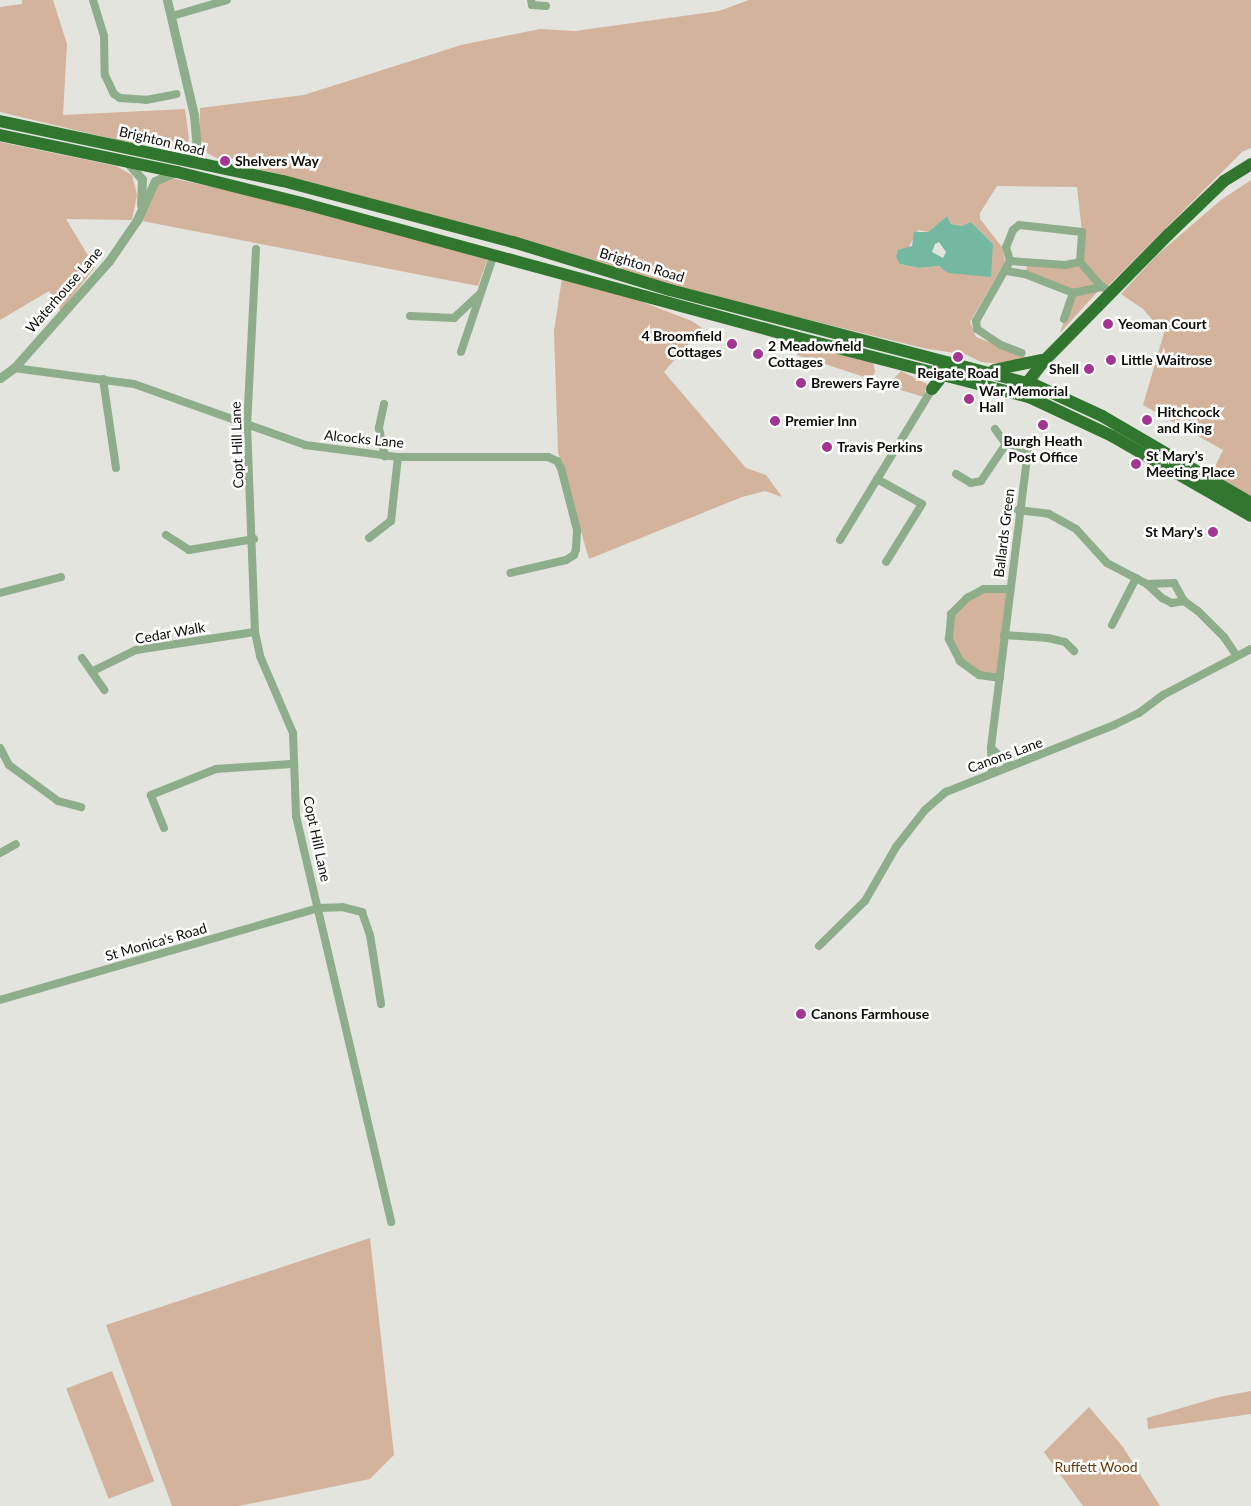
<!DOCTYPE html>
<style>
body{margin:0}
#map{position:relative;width:1251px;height:1506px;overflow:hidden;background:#e2e4dd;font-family:Lato,sans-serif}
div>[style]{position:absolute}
.green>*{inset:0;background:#d3b39b;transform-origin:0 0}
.water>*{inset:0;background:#75b8a2}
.minor>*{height:8px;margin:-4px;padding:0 4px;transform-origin:4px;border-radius:4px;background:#8dad8b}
.tertiary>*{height:9px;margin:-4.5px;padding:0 4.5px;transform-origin:4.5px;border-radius:4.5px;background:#8dad8b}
.trunk>*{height:12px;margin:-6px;padding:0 6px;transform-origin:6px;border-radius:6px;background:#30762f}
.dots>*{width:14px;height:14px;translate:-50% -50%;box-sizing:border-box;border:2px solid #fffffe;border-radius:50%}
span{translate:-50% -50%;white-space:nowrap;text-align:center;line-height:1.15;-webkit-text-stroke:5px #fffffe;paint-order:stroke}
.street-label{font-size:14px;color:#0c0d0b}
.poi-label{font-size:14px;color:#0c0d0b;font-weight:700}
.left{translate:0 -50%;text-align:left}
.right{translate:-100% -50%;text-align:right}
.park-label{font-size:14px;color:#64370b}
</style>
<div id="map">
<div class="green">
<div style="clip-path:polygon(22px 0,53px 0,67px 44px,63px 115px,185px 109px,189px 139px,186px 149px,167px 149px,117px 140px,0 112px,0 7px,22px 4px)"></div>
<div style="clip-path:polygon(evenodd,749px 0,1251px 0,1251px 148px,1242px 152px,1108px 286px,1102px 287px,1060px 333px,1073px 293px,1025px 274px,1028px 263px,1080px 262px,1082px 232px,1077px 187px,997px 186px,980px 213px,980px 219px,1002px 247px,1005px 262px,970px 322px,976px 337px,1031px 359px,1012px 365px,981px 362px,967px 355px,923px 348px,717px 297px,244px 165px,237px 159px,217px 158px,207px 153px,200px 138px,200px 108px,304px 95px,461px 45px,540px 29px,575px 31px,719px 11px,749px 0,947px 216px,951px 224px,963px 226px,971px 222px,993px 244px,977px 274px,957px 274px,938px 266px,919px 268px,900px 264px,918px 230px,928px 232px,947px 216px)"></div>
<div style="clip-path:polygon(0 142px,116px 166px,132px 175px,137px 195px,132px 220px,66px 219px,95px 267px,61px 311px,49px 291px,0 320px)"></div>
<div style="clip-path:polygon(171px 178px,236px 192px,488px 258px,478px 286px,142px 221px,153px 192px,161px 181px)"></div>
<div style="clip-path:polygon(1251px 180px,1251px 497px,1212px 473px,1223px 450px,1143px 405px,1164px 333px,1143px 309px,1121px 294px,1157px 255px,1221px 200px)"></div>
<div style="clip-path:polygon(562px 278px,614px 291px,692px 321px,702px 328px,664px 372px,746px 468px,766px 475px,782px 497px,765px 491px,742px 497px,589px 559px,558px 452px,554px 331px)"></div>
<div style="clip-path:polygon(807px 344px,873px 361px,875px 372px,871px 379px,797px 355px,799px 347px)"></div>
<div style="clip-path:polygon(901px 371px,927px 384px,924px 397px,887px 386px)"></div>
<div style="clip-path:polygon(984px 589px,1009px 589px,1000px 678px,979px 675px,960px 661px,949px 639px,951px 614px)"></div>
<div style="clip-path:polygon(370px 1238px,394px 1455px,370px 1479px,239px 1506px,172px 1506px,106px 1325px)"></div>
<div style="left:112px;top:1371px;width:118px;height:49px;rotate:69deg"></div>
<div style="clip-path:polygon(1251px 1391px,1251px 1414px,1148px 1429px,1147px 1418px,1219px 1397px)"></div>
<div style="clip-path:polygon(1089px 1407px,1123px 1447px,1160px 1506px,1083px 1506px,1044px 1452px)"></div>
</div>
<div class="water">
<div style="clip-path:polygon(evenodd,947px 216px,951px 224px,962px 226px,971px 222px,993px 244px,991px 277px,948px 273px,939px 266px,919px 268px,900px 264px,896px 257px,898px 250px,912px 246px,914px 232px,928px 232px,947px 216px,939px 242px,946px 252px,943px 258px,932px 252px,935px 244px,939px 242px)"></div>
</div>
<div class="minor">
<div style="left:93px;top:0;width:38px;rotate:73deg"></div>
<div style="left:104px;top:36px;width:39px;rotate:89deg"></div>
<div style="left:105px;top:75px;width:21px;rotate:65deg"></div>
<div style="left:114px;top:94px;width:7px;rotate:34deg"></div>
<div style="left:120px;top:98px;width:26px;rotate:4deg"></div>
<div style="left:146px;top:100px;width:31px;rotate:-11deg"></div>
<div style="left:531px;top:0;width:5px;rotate:79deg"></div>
<div style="left:532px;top:5px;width:14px;rotate:4deg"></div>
<div style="left:172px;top:16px;width:57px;rotate:-16.2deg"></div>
<div style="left:256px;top:249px;width:176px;rotate:92.9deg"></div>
<div style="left:247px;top:425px;width:207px;rotate:87.8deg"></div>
<div style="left:255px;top:632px;width:25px;rotate:78deg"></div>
<div style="left:260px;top:656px;width:84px;rotate:66.8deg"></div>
<div style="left:293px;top:733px;width:83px;rotate:87.9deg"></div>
<div style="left:296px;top:816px;width:417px;rotate:76.8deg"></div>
<div style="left:1010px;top:261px;width:55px;rotate:4.2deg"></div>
<div style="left:1065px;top:265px;width:15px;rotate:-11deg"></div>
<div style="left:1080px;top:262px;width:30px;rotate:-86deg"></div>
<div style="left:1082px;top:232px;width:63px;rotate:-173.7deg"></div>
<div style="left:1019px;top:225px;width:8px;rotate:140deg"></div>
<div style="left:1013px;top:230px;width:18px;rotate:112deg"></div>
<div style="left:1006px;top:247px;width:15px;rotate:74deg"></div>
<div style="left:1010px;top:261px;width:69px;rotate:119.5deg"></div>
<div style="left:976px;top:321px;width:8px;rotate:83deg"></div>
<div style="left:977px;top:329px;width:29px;rotate:34deg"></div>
<div style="left:1001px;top:345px;width:22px;rotate:21deg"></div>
<div style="left:1080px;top:262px;width:33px;rotate:49deg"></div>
<div style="left:1006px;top:271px;width:19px;rotate:9deg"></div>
<div style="left:1025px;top:274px;width:52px;rotate:21.6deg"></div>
<div style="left:1073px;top:293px;width:30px;rotate:-12deg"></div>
<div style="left:1102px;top:287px;width:10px;rotate:29deg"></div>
<div style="left:410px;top:316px;width:44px;rotate:2.6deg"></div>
<div style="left:454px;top:318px;width:35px;rotate:-43deg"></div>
<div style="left:1064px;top:319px;width:28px;rotate:-71deg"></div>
<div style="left:461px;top:352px;width:103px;rotate:-71.4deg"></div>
<div style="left:14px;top:368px;width:121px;rotate:7.6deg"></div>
<div style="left:134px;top:384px;width:182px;rotate:19.6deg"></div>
<div style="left:305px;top:445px;width:94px;rotate:7.4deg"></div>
<div style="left:398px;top:457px;width:150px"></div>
<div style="left:548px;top:457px;width:10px;rotate:24deg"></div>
<div style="left:557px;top:461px;width:8px;rotate:60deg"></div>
<div style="left:561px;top:468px;width:64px;rotate:75.5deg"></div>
<div style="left:577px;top:530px;width:19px;rotate:93deg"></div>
<div style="left:576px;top:549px;width:6px;rotate:108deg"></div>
<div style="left:574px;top:555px;width:9px;rotate:148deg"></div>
<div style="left:566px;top:560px;width:57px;rotate:166.9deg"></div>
<div style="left:103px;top:379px;width:90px;rotate:81.7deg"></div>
<div style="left:384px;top:404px;width:25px;rotate:102deg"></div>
<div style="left:379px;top:428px;width:29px;rotate:78deg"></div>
<div style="left:995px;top:429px;width:19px;rotate:54deg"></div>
<div style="left:956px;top:474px;width:17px;rotate:31deg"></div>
<div style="left:971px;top:483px;width:10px;rotate:-11deg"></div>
<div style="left:981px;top:481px;width:45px;rotate:-56deg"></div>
<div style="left:1006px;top:444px;width:23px;rotate:15deg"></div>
<div style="left:1028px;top:450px;width:300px;rotate:97.1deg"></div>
<div style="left:991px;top:748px;width:26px;rotate:43deg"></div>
<div style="left:877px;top:479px;width:51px;rotate:29.1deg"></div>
<div style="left:922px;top:504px;width:68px;rotate:121.8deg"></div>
<div style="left:1018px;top:510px;width:31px;rotate:7deg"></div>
<div style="left:1049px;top:514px;width:31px;rotate:29deg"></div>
<div style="left:1076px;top:529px;width:46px;rotate:47.6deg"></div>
<div style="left:1107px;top:563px;width:45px;rotate:27.7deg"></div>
<div style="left:1147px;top:584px;width:27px;rotate:-2deg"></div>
<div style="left:1174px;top:583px;width:21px;rotate:61deg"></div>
<div style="left:166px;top:535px;width:27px;rotate:33deg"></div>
<div style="left:189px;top:550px;width:66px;rotate:-9.6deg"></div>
<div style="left:369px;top:538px;width:28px;rotate:-38deg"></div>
<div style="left:391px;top:521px;width:64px;rotate:-83.8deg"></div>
<div style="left:840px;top:540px;width:177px;rotate:-58.6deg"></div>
<div style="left:1147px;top:584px;width:21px;rotate:43deg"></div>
<div style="left:1162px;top:598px;width:11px;rotate:27deg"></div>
<div style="left:1172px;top:603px;width:12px;rotate:-9deg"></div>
<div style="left:1184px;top:601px;width:17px;rotate:36deg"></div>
<div style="left:1198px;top:611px;width:37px;rotate:45deg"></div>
<div style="left:1224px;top:637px;width:22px;rotate:56deg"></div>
<div style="left:0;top:593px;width:63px;rotate:-14.7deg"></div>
<div style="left:1112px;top:625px;width:53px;rotate:-62.9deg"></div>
<div style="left:1004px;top:635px;width:44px;rotate:3.9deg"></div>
<div style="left:1048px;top:638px;width:17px;rotate:13deg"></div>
<div style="left:1065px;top:642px;width:13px;rotate:45deg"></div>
<div style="left:82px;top:658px;width:39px;rotate:55deg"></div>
<div style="left:93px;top:671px;width:48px;rotate:-26deg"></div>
<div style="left:136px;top:650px;width:120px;rotate:-8.6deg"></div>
<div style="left:1000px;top:678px;width:21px;rotate:-172deg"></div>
<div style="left:979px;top:675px;width:24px;rotate:-144deg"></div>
<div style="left:960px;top:661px;width:25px;rotate:-117deg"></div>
<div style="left:949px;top:639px;width:25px;rotate:-85deg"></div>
<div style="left:951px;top:614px;width:23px;rotate:-45deg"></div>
<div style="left:967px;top:598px;width:19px;rotate:-28deg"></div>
<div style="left:984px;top:589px;width:25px"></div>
<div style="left:0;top:748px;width:19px;rotate:62deg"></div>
<div style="left:9px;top:765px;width:61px;rotate:36.3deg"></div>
<div style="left:58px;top:801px;width:24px;rotate:15deg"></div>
<div style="left:991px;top:750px;width:21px;rotate:87deg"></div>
<div style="left:164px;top:828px;width:35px;rotate:-112deg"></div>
<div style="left:151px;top:795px;width:70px;rotate:-21.8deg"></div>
<div style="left:216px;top:769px;width:75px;rotate:-3.8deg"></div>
<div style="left:0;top:853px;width:18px;rotate:-29deg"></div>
<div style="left:819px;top:946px;width:64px;rotate:-44.4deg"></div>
<div style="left:865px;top:901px;width:62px;rotate:-60.1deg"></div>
<div style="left:896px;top:847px;width:47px;rotate:-51.9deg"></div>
<div style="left:925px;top:810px;width:28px;rotate:-41deg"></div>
<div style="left:946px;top:792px;width:181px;rotate:-21.7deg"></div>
<div style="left:1114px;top:725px;width:28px;rotate:-26deg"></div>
<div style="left:1139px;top:713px;width:30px;rotate:-37deg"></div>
<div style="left:1163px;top:695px;width:99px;rotate:-27.6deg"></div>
<div style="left:0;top:1000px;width:331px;rotate:-16.1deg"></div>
<div style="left:318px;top:908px;width:24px;rotate:-2deg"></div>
<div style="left:342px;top:907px;width:21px;rotate:14deg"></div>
<div style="left:362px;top:912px;width:24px;rotate:71deg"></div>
<div style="left:370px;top:935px;width:70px;rotate:80.9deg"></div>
</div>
<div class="tertiary">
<div style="left:167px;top:0;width:118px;rotate:76.8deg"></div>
<div style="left:194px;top:115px;width:32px;rotate:85deg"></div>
<div style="left:197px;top:147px;width:17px;rotate:115deg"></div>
<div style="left:128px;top:163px;width:21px;rotate:49deg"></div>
<div style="left:142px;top:179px;width:26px;rotate:92deg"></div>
<div style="left:0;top:378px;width:17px;rotate:-36deg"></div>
<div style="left:14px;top:368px;width:143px;rotate:-48.4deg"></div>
<div style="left:109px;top:261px;width:50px;rotate:-55.7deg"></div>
<div style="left:137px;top:220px;width:43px;rotate:-65.2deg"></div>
<div style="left:155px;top:181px;width:22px;rotate:-24deg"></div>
</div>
<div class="trunk">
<div style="left:0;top:121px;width:289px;rotate:12deg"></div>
<div style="left:283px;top:181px;width:238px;rotate:14.9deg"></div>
<div style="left:513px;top:242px;width:164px;rotate:17deg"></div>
<div style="left:670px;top:290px;width:377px;rotate:14.6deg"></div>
<div style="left:1035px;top:385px;width:74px;rotate:24.8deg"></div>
<div style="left:1102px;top:416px;width:173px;rotate:30.3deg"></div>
<div style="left:0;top:135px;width:181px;rotate:11.8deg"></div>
<div style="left:177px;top:172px;width:136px;rotate:14deg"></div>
<div style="left:309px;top:205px;width:504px;rotate:15.2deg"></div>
<div style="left:795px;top:337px;width:242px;rotate:14.4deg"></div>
<div style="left:1029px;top:397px;width:92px;rotate:25.2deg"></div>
<div style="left:1112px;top:436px;width:160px;rotate:29.9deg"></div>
<div style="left:994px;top:370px;width:49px;rotate:-11.8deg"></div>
<div style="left:1023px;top:388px;width:36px;rotate:-52deg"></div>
<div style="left:1045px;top:360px;width:177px;rotate:-45.5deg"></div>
<div style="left:1169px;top:234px;width:76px;rotate:-43.9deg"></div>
<div style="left:1224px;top:181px;width:32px;rotate:-32deg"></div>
<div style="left:932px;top:389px;width:11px;rotate:-52deg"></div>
<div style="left:939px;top:380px;width:15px;rotate:-90deg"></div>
</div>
<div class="dots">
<div style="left:225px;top:161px;background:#a33593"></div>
<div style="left:1108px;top:324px;background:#a33593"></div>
<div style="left:732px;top:344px;background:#a33593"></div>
<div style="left:758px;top:354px;background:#a33593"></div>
<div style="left:958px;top:357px;background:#a33593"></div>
<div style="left:1111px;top:360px;background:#a33593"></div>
<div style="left:1089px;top:369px;background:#a33593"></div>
<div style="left:801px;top:383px;background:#a33593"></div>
<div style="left:969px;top:399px;background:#a33593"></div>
<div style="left:1147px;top:420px;background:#a33593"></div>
<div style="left:775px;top:421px;background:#a33593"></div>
<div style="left:1043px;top:425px;background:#a33593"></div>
<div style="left:827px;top:447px;background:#a33593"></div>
<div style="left:1136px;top:464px;background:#a33593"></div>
<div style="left:1213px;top:532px;background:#a33593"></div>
<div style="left:801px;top:1014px;background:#a33593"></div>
</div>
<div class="street-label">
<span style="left:162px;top:141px;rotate:13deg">Brighton Road</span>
<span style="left:642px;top:265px;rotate:17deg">Brighton Road</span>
<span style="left:64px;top:290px;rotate:-49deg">Waterhouse Lane</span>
<span style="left:364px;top:439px;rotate:6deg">Alcocks Lane</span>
<span style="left:237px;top:445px;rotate:-92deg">Copt Hill Lane</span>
<span style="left:1004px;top:533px;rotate:-83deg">Ballards Green</span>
<span style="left:170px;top:633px;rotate:-10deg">Cedar Walk</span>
<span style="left:1005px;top:755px;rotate:-20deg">Canons Lane</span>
<span style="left:317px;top:839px;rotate:78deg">Copt Hill Lane</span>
<span style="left:156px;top:942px;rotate:-16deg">St Monica's Road</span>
</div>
<div class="poi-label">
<span class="left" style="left:235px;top:161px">Shelvers Way</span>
<span class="left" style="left:1118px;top:324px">Yeoman Court</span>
<span class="right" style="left:722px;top:344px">4 Broomfield<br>Cottages</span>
<span class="left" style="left:768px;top:354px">2 Meadowfield<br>Cottages</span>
<span class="left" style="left:1121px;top:360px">Little Waitrose</span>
<span class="right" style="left:1079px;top:369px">Shell</span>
<span style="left:958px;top:373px">Reigate Road</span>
<span class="left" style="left:811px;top:383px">Brewers Fayre</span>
<span class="left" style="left:979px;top:399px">War Memorial<br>Hall</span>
<span class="left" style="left:1157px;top:420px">Hitchcock<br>and King</span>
<span class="left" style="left:785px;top:421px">Premier Inn</span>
<span style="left:1043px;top:449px">Burgh Heath<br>Post Office</span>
<span class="left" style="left:837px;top:447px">Travis Perkins</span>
<span class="left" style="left:1146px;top:464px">St Mary's<br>Meeting Place</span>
<span class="right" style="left:1203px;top:532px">St Mary's</span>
<span class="left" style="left:811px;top:1014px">Canons Farmhouse</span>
</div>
<div class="park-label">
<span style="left:1096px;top:1467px">Ruffett Wood</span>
</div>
</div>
